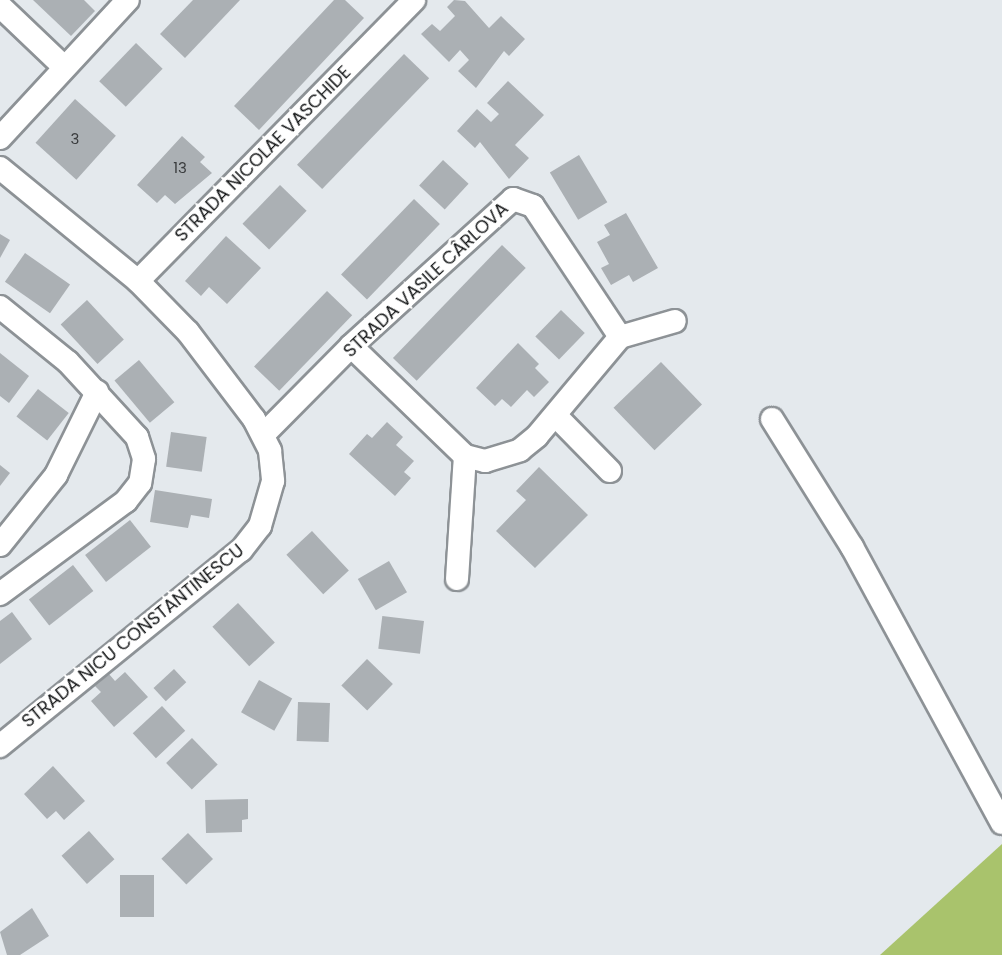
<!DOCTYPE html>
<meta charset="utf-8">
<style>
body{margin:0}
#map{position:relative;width:1002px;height:955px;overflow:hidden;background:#e4e9ed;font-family:Poppins,sans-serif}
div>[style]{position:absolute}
.green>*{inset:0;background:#a9c36c}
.building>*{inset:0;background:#abb0b4;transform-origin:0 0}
.roads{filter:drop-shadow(2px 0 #8d9296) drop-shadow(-2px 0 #8d9296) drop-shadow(0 2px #8d9296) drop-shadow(0 -2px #8d9296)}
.street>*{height:22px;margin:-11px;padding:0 11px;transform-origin:11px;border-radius:11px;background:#fff}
span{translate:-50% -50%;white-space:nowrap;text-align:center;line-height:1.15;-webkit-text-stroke:6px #fff;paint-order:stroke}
.number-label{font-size:15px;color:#3a3c3e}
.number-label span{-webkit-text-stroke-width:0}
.street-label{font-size:18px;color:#141617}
</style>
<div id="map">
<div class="green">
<div style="clip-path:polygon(1002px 844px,1002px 955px,880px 955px)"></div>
</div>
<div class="building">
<div style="clip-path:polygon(33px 0,84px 0,95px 11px,71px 36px)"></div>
<div style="clip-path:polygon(193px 0,240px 0,185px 58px,160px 34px)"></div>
<div style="clip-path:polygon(334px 0,345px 0,364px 18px,259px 130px,234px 106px)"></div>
<div style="clip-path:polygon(454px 0,465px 1px,489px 28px,501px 16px,525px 39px,509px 56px,504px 51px,476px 88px,458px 71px,469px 60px,460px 50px,449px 62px,421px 34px,432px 24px,440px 31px,455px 16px,447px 7px)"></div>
<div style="left:136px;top:43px;width:37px;height:53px;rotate:44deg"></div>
<div style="left:404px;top:54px;width:35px;height:154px;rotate:44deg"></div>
<div style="clip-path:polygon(508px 81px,544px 115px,515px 145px,529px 158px,509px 179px,480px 142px,475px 148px,457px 131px,477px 109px,491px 122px,499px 114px,487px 103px)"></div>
<div style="left:75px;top:99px;width:55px;height:59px;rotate:42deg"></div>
<div style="clip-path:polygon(182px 136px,205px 157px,200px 162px,212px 173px,175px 204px,165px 195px,157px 203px,137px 185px)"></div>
<div style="left:579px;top:155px;width:55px;height:34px;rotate:59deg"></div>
<div style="left:443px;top:160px;width:35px;height:35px;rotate:43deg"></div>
<div style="left:280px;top:185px;width:37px;height:54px;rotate:44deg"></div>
<div style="left:414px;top:199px;width:36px;height:105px;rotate:44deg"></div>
<div style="clip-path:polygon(626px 213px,658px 268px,633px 282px,629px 275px,611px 285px,601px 268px,609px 264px,597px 242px,610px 235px,604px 225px)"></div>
<div style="clip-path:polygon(0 234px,10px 240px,0 258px)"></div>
<div style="clip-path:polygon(226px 236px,261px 268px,227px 304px,209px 287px,201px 296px,185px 281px)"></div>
<div style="left:502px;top:245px;width:33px;height:157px;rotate:44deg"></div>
<div style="left:25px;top:253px;width:55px;height:35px;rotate:35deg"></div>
<div style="left:327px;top:291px;width:35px;height:105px;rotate:44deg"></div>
<div style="left:87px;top:300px;width:54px;height:36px;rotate:47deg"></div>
<div style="left:561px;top:310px;width:33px;height:37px;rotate:44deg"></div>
<div style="clip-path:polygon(518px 343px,539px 364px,535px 368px,549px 382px,534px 397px,527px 390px,511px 407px,502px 399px,495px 406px,476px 388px)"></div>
<div style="clip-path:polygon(0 353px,29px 376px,9px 403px,0 396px)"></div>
<div style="left:139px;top:360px;width:55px;height:32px;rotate:50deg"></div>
<div style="left:661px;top:362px;width:59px;height:66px;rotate:46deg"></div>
<div style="left:38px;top:389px;width:39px;height:35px;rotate:38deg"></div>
<div style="clip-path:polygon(387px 422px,403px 437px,396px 445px,414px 461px,404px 472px,411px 478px,395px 496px,349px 454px,367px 434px,372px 438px)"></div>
<div style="left:171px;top:432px;width:36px;height:35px;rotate:8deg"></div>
<div style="clip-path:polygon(0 465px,10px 473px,0 486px)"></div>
<div style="clip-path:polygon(539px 467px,588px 515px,535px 568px,496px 531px,526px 500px,516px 491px)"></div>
<div style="clip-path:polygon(155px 490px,212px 499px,209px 518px,191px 515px,188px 528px,150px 522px)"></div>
<div style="left:130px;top:520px;width:34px;height:57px;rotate:52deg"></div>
<div style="left:312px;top:531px;width:54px;height:35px;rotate:47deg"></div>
<div style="left:389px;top:561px;width:36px;height:36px;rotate:60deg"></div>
<div style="left:73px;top:565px;width:33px;height:56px;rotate:52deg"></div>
<div style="left:238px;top:603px;width:54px;height:35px;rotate:47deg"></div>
<div style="clip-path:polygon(12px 612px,32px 639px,0 664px,0 621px)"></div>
<div style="left:424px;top:621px;width:33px;height:42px;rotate:97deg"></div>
<div style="left:367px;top:659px;width:36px;height:37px;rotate:44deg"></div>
<div style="left:174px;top:669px;width:18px;height:28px;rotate:47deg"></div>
<div style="clip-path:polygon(125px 672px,148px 697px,114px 727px,91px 701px,101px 692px,95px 686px,109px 674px,115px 681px)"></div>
<div style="left:259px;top:680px;width:38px;height:37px;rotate:29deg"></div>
<div style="left:298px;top:702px;width:32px;height:39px;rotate:2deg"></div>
<div style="left:162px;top:706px;width:34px;height:40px;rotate:47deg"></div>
<div style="left:192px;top:738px;width:37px;height:36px;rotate:46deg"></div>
<div style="clip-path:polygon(53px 766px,85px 801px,64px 820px,56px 811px,47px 819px,24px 794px)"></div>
<div style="clip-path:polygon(248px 799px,248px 819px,242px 820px,242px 832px,206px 833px,205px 800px)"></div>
<div style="left:89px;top:831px;width:38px;height:37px;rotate:48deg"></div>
<div style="left:188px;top:833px;width:36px;height:37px;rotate:46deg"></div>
<div style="left:120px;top:875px;width:34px;height:42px"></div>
<div style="clip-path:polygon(32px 908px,49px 936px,20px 955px,7px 955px,0 932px)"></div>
</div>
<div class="roads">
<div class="street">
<div style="left:0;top:6px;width:88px;rotate:43.6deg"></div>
<div style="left:0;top:138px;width:188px;rotate:-47.2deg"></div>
<div style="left:0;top:168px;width:178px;rotate:39.3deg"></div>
<div style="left:138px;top:281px;width:71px;rotate:45.6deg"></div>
<div style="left:188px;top:332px;width:109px;rotate:52.8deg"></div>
<div style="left:254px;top:419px;width:36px;rotate:63deg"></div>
<div style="left:270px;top:451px;width:30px;rotate:84deg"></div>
<div style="left:273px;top:481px;width:47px;rotate:106.1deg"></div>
<div style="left:260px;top:526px;width:31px;rotate:128deg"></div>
<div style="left:241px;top:550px;width:311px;rotate:140.9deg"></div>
<div style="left:138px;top:281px;width:394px;rotate:-45.5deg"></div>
<div style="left:0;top:307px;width:87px;rotate:39deg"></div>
<div style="left:68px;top:362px;width:102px;rotate:47.4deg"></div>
<div style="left:137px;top:437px;width:23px;rotate:72deg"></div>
<div style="left:144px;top:459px;width:24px;rotate:99deg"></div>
<div style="left:140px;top:483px;width:23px;rotate:128deg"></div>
<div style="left:126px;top:501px;width:157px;rotate:143.6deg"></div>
<div style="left:351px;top:346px;width:158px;rotate:44deg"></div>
<div style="left:465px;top:456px;width:21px;rotate:14deg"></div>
<div style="left:485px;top:461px;width:37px;rotate:-17deg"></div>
<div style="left:520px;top:450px;width:22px;rotate:-39deg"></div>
<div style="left:537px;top:436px;width:129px;rotate:-50deg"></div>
<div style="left:620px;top:337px;width:57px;rotate:-16.2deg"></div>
<div style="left:556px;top:416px;width:77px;rotate:45.5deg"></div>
<div style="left:772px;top:419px;width:151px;rotate:58deg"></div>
<div style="left:852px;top:547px;width:314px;rotate:61.5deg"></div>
<div style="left:263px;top:435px;width:125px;rotate:-45.3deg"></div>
<div style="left:351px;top:346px;width:219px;rotate:-42.2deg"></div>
<div style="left:513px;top:199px;width:21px;rotate:19deg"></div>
<div style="left:533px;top:206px;width:157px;rotate:56.4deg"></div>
<div style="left:0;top:545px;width:90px;rotate:-51.3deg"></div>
<div style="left:56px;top:475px;width:93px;rotate:-63.7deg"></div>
<div style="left:457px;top:579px;width:123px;rotate:-86.3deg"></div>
</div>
</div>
<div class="number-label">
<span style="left:75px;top:139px">3</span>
<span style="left:180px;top:168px">13</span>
</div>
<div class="street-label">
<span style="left:263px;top:154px;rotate:-45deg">STRADA NICOLAE VASCHIDE</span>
<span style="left:426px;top:280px;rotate:-43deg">STRADA VASILE CÂRLOVA</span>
<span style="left:133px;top:636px;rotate:-39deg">STRADA NICU CONSTANTINESCU</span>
</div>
</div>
